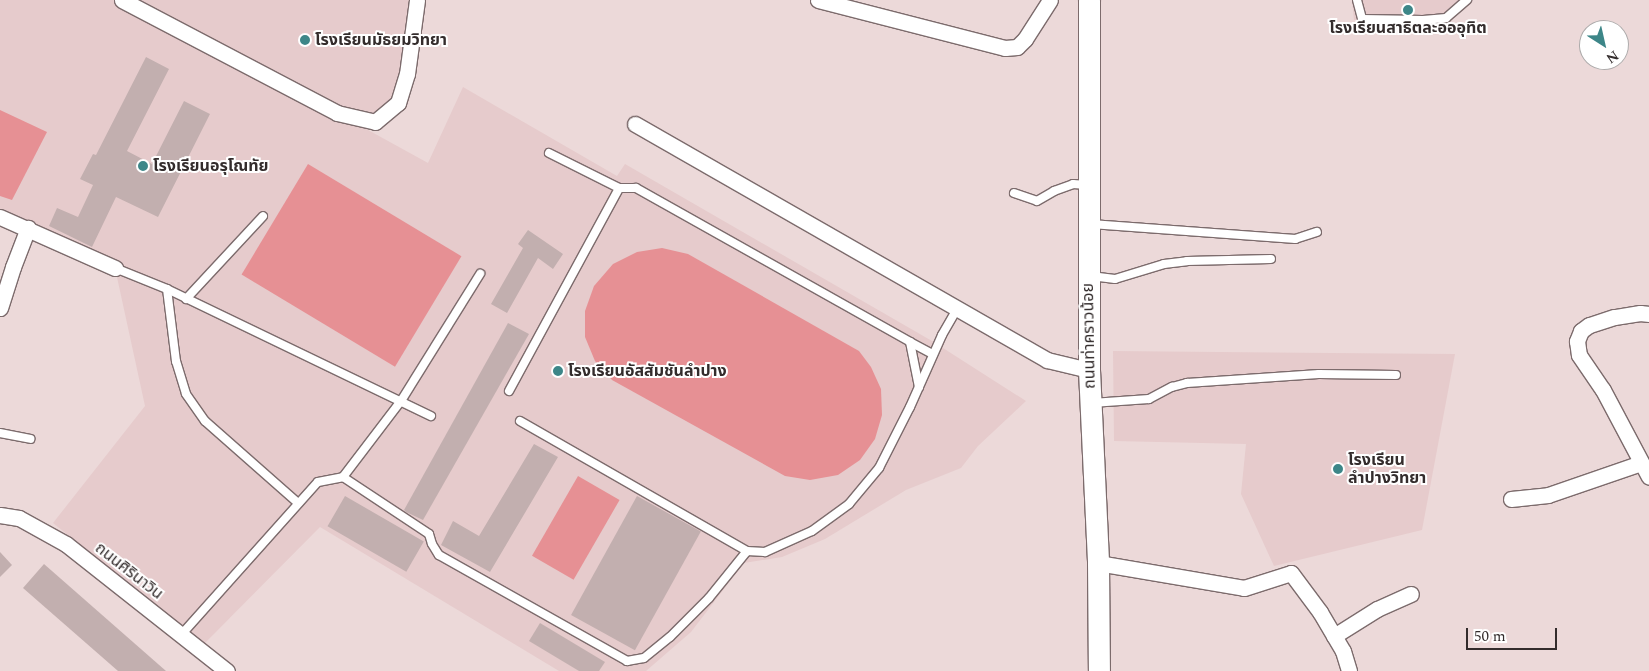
<!DOCTYPE html>
<meta charset="utf-8">
<style>
body{margin:0}
#map{position:relative;width:1649px;height:671px;overflow:hidden;background:#ecd9d9;font-family:Spectral,"Noto Sans Thai",serif}
div>[style]{position:absolute}
.built>*{inset:0;background:#e6cbcc}
.green>*{inset:0;background:#e69094;transform-origin:0 0}
.building>*{inset:0;background:#c2afaf;transform-origin:0 0}
.roads{filter:drop-shadow(1px 0 #7c6b6c) drop-shadow(-1px 0 #7c6b6c) drop-shadow(0 1px #7c6b6c) drop-shadow(0 -1px #7c6b6c)}
.lane>*{height:8px;margin:-4px;padding:0 4px;transform-origin:4px;border-radius:4px;background:#fff}
.street>*{height:15px;margin:-7.5px;padding:0 7.5px;transform-origin:7.5px;border-radius:7.5px;background:#fff}
.secondary>*{height:21px;margin:-10.5px;padding:0 10.5px;transform-origin:10.5px;border-radius:10.5px;background:#fff}
.dots>*{width:14px;height:14px;translate:-50% -50%;box-sizing:border-box;border:2px solid #fff;border-radius:50%}
span{translate:-50% -50%;white-space:nowrap;text-align:center;line-height:1.15;-webkit-text-stroke:4px #fff;paint-order:stroke}
.poi-label{font-size:16px;color:#332c2c;font-weight:700}
.left{translate:0 -50%;text-align:left}
.street-label{font-size:16px;color:#332c2c}
.north{position:absolute;left:1579px;top:20px;width:50px;height:50px;box-sizing:border-box;background:#fff;border:1px solid #adabab;border-radius:50%;rotate:145deg;font-size:14px;font-weight:700;line-height:20px;text-align:center;color:#332c2c}
.north::after{content:'';display:block;margin:auto;width:18px;height:22px;background:#3d8688;clip-path:polygon(50% 0,100% 100%,50% 72%,0 100%)}
.scale{position:absolute;left:1466px;top:628px;width:91px;height:22px;box-sizing:border-box;border:2px solid #332c2c;border-top:0;padding-left:6px;font-size:15px;line-height:18px;white-space:nowrap;color:#332c2c;-webkit-text-stroke:4px #fff;paint-order:stroke}
</style>
<div id="map">
<div class="built">
<div style="clip-path:polygon(0 0,408px 0,416px 7px,398px 103px,375px 122px,339px 114px,428px 163px,463px 87px,617px 176px,625px 164px,932px 341px,1026px 401px,978px 446px,961px 468px,906px 490px,825px 539px,782px 557px,744px 563px,691px 632px,646px 671px,559px 671px,320px 527px,204px 644px,53px 523px,145px 406px,115px 268px,0 218px)"></div>
<div style="clip-path:polygon(1352px 0,1472px 0,1449px 23px,1354px 20px)"></div>
<div style="clip-path:polygon(1113px 351px,1455px 354px,1422px 530px,1274px 566px,1241px 494px,1246px 444px,1114px 441px)"></div>
</div>
<div class="green">
<div style="clip-path:polygon(0 110px,47px 132px,12px 200px,0 196px)"></div>
<div style="left:308px;top:164px;width:179px;height:129px;rotate:31deg"></div>
<div style="clip-path:polygon(662px 248px,688px 254px,859px 351px,871px 367px,881px 389px,882px 415px,875px 439px,860px 460px,838px 475px,810px 480px,785px 476px,612px 380px,595px 361px,585px 337px,585px 311px,594px 286px,613px 264px,637px 252px)"></div>
<div style="left:578px;top:476px;width:48px;height:92px;rotate:30deg"></div>
</div>
<div class="building">
<div style="clip-path:polygon(146px 57px,169px 69px,127px 151px,152px 164px,184px 101px,210px 114px,158px 217px,116px 197px,92px 247px,49px 226px,57px 208px,78px 217px,93px 185px,80px 179px,93px 154px,96px 155px)"></div>
<div style="clip-path:polygon(528px 230px,563px 254px,553px 269px,538px 258px,507px 313px,491px 304px,523px 248px,518px 244px)"></div>
<div style="clip-path:polygon(508px 323px,529px 334px,423px 520px,406px 512px,404px 510px)"></div>
<div style="clip-path:polygon(534px 444px,558px 457px,490px 572px,441px 545px,453px 521px,479px 536px)"></div>
<div style="left:345px;top:496px;width:91px;height:35px;rotate:30deg"></div>
<div style="left:637px;top:496px;width:73px;height:136px;rotate:29deg"></div>
<div style="clip-path:polygon(0 552px,12px 565px,0 577px)"></div>
<div style="clip-path:polygon(44px 564px,166px 671px,118px 671px,23px 588px)"></div>
<div style="clip-path:polygon(540px 623px,605px 662px,599px 671px,579px 671px,529px 641px)"></div>
</div>
<div class="roads">
<div class="lane">
<div style="left:1357px;top:0;width:20px;rotate:75deg"></div>
<div style="left:1362px;top:19px;width:61px;rotate:0.9deg"></div>
<div style="left:1423px;top:20px;width:23px;rotate:-5deg"></div>
<div style="left:1446px;top:18px;width:28px;rotate:-41deg"></div>
<div style="left:549px;top:153px;width:78px;rotate:26.6deg"></div>
<div style="left:619px;top:188px;width:17px"></div>
<div style="left:636px;top:188px;width:314px;rotate:29.3deg"></div>
<div style="left:910px;top:342px;width:46px;rotate:78.7deg"></div>
<div style="left:1014px;top:193px;width:24px;rotate:19deg"></div>
<div style="left:1037px;top:201px;width:20px;rotate:-30deg"></div>
<div style="left:1054px;top:191px;width:20px;rotate:-20deg"></div>
<div style="left:1073px;top:184px;width:14px;rotate:4deg"></div>
<div style="left:1091px;top:224px;width:205px;rotate:4.2deg"></div>
<div style="left:1295px;top:239px;width:23px;rotate:-18deg"></div>
<div style="left:115px;top:268px;width:56px;rotate:22deg"></div>
<div style="left:167px;top:289px;width:293px;rotate:25.7deg"></div>
<div style="left:1091px;top:276px;width:24px;rotate:7deg"></div>
<div style="left:1115px;top:279px;width:51px;rotate:-17deg"></div>
<div style="left:1164px;top:264px;width:23px;rotate:-7deg"></div>
<div style="left:1187px;top:261px;width:84px;rotate:-1.4deg"></div>
<div style="left:167px;top:289px;width:73px;rotate:82.9deg"></div>
<div style="left:176px;top:361px;width:34px;rotate:73deg"></div>
<div style="left:186px;top:394px;width:33px;rotate:55deg"></div>
<div style="left:205px;top:421px;width:124px;rotate:41.4deg"></div>
<div style="left:186px;top:299px;width:113px;rotate:-47.1deg"></div>
<div style="left:910px;top:342px;width:26px;rotate:28deg"></div>
<div style="left:509px;top:391px;width:231px;rotate:-61.5deg"></div>
<div style="left:1092px;top:403px;width:57px;rotate:-4deg"></div>
<div style="left:1149px;top:399px;width:26px;rotate:-28deg"></div>
<div style="left:1172px;top:387px;width:16px;rotate:-15deg"></div>
<div style="left:1187px;top:383px;width:132px;rotate:-3.9deg"></div>
<div style="left:1319px;top:374px;width:77px;rotate:0.7deg"></div>
<div style="left:520px;top:421px;width:262px;rotate:29.8deg"></div>
<div style="left:747px;top:551px;width:18px;rotate:3deg"></div>
<div style="left:765px;top:552px;width:51px;rotate:-24.1deg"></div>
<div style="left:812px;top:531px;width:46px;rotate:-36.1deg"></div>
<div style="left:849px;top:504px;width:47px;rotate:-50.2deg"></div>
<div style="left:879px;top:468px;width:68px;rotate:-63.1deg"></div>
<div style="left:910px;top:407px;width:79px;rotate:-66deg"></div>
<div style="left:942px;top:335px;width:30px;rotate:-60deg"></div>
<div style="left:0;top:433px;width:31px;rotate:11deg"></div>
<div style="left:343px;top:477px;width:103px;rotate:33.5deg"></div>
<div style="left:429px;top:534px;width:10px;rotate:73deg"></div>
<div style="left:432px;top:544px;width:13px;rotate:58deg"></div>
<div style="left:439px;top:555px;width:216px;rotate:29.4deg"></div>
<div style="left:627px;top:661px;width:17px;rotate:-10deg"></div>
<div style="left:644px;top:658px;width:33px;rotate:-39deg"></div>
<div style="left:670px;top:637px;width:55px;rotate:-45deg"></div>
<div style="left:709px;top:598px;width:60px;rotate:-51deg"></div>
<div style="left:181px;top:635px;width:205px;rotate:-48.2deg"></div>
<div style="left:318px;top:482px;width:25px;rotate:-11deg"></div>
<div style="left:343px;top:477px;width:96px;rotate:-52.7deg"></div>
<div style="left:401px;top:401px;width:150px;rotate:-58.1deg"></div>
</div>
<div class="street">
<div style="left:122px;top:0;width:243px;rotate:27.7deg"></div>
<div style="left:337px;top:113px;width:39px;rotate:13deg"></div>
<div style="left:375px;top:122px;width:30px;rotate:-40deg"></div>
<div style="left:398px;top:103px;width:30px;rotate:-73deg"></div>
<div style="left:407px;top:74px;width:75px;rotate:-82.3deg"></div>
<div style="left:818px;top:0;width:193px;rotate:14.4deg"></div>
<div style="left:1005px;top:48px;width:12px;rotate:-5deg"></div>
<div style="left:1017px;top:47px;width:11px;rotate:-45deg"></div>
<div style="left:1025px;top:39px;width:46px;rotate:-57.3deg"></div>
<div style="left:635px;top:124px;width:475px;rotate:29.8deg"></div>
<div style="left:1047px;top:360px;width:43px;rotate:13.4deg"></div>
<div style="left:0;top:217px;width:126px;rotate:23.9deg"></div>
<div style="left:0;top:308px;width:43px;rotate:-72.4deg"></div>
<div style="left:13px;top:267px;width:42px;rotate:-69deg"></div>
<div style="left:1649px;top:314px;width:9px;rotate:-174deg"></div>
<div style="left:1640px;top:313px;width:26px;rotate:171deg"></div>
<div style="left:1614px;top:317px;width:26px;rotate:162deg"></div>
<div style="left:1589px;top:325px;width:10px;rotate:143deg"></div>
<div style="left:1581px;top:331px;width:11px;rotate:112deg"></div>
<div style="left:1577px;top:341px;width:14px;rotate:82deg"></div>
<div style="left:1579px;top:355px;width:42px;rotate:55.6deg"></div>
<div style="left:1603px;top:390px;width:98px;rotate:62.1deg"></div>
<div style="left:1511px;top:499px;width:37px;rotate:-6deg"></div>
<div style="left:1548px;top:495px;width:98px;rotate:-19deg"></div>
<div style="left:0;top:515px;width:19px;rotate:9deg"></div>
<div style="left:19px;top:518px;width:54px;rotate:29deg"></div>
<div style="left:66px;top:544px;width:205px;rotate:38.3deg"></div>
<div style="left:1098px;top:563px;width:148px;rotate:9.7deg"></div>
<div style="left:1244px;top:588px;width:49px;rotate:-17.7deg"></div>
<div style="left:1291px;top:573px;width:49px;rotate:53.4deg"></div>
<div style="left:1320px;top:612px;width:45px;rotate:59.5deg"></div>
<div style="left:1343px;top:651px;width:21px;rotate:73deg"></div>
<div style="left:1334px;top:636px;width:51px;rotate:-32.1deg"></div>
<div style="left:1377px;top:609px;width:37px;rotate:-24deg"></div>
</div>
<div class="secondary">
<div style="left:1089px;top:0;width:370px;rotate:90deg"></div>
<div style="left:1089px;top:370px;width:193px;rotate:87.3deg"></div>
<div style="left:1098px;top:563px;width:108px;rotate:89.5deg"></div>
</div>
</div>
<div class="dots">
<div style="left:1408px;top:10px;background:#3d8688"></div>
<div style="left:305px;top:40px;background:#3d8688"></div>
<div style="left:143px;top:166px;background:#3d8688"></div>
<div style="left:558px;top:371px;background:#3d8688"></div>
<div style="left:1338px;top:469px;background:#3d8688"></div>
</div>
<div class="poi-label">
<span style="left:1408px;top:28px">โรงเรียนสาธิตละอออุทิต</span>
<span class="left" style="left:315px;top:40px">โรงเรียนมัธยมวิทยา</span>
<span class="left" style="left:153px;top:166px">โรงเรียนอรุโณทัย</span>
<span class="left" style="left:568px;top:371px">โรงเรียนอัสสัมชันลำปาง</span>
<span class="left" style="left:1348px;top:469px">โรงเรียน<br>ลำปางวิทยา</span>
</div>
<div class="street-label">
<span style="left:1089px;top:336px;rotate:-91deg">ถนนท่าคราวน้อย</span>
<span style="left:129px;top:571px;rotate:38deg">ถนนศิรินาวิน</span>
</div>
<div class="north">N</div>
<div class="scale">50 m</div>
</div>
